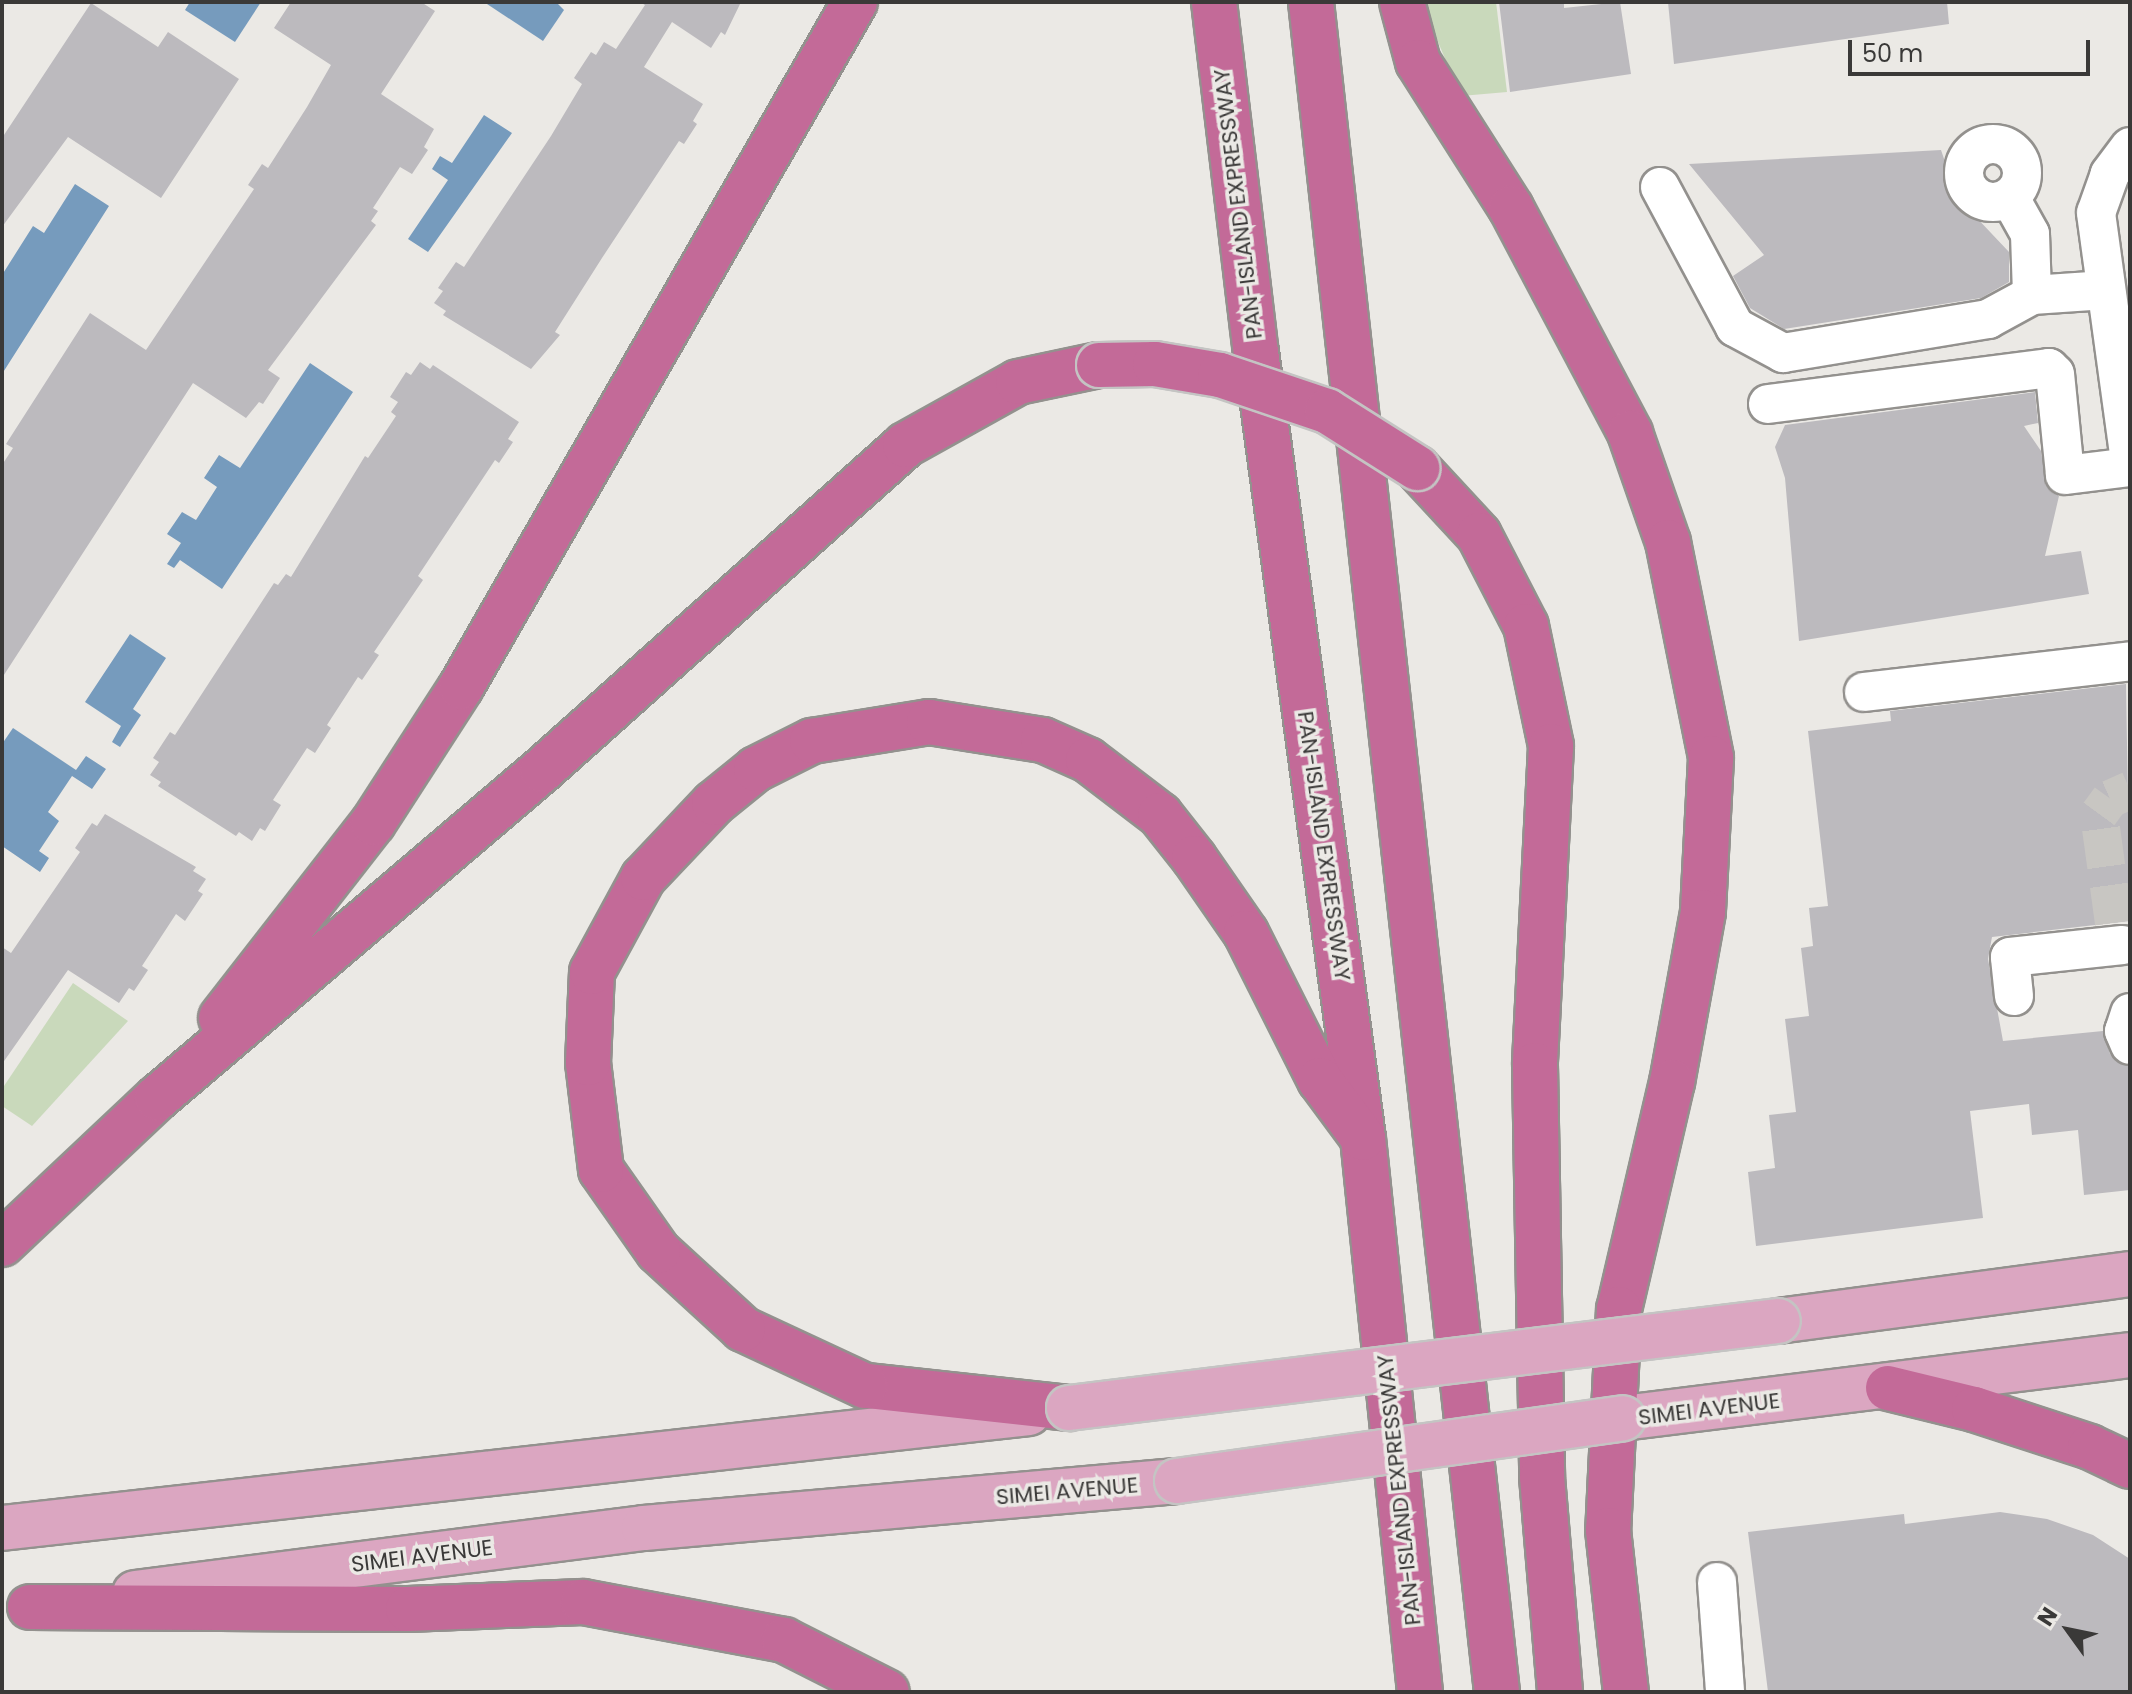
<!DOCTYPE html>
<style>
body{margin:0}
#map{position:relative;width:2132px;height:1694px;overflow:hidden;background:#ebe9e5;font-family:Poppins,sans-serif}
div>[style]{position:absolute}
.green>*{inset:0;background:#c9d9bb}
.water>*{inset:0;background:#769bbd}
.building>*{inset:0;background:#bcbabe}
.minor-tunnel>*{height:38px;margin-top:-19px;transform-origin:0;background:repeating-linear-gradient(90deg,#c8c6c2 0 38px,transparent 0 57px)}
.roads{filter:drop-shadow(2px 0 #93918e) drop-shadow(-2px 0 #93918e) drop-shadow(0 2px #93918e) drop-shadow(0 -2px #93918e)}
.minor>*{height:38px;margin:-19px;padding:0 19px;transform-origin:19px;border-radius:19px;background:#fff}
.minor>.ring{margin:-19px;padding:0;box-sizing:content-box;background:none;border:38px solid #fff;border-radius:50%}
.major>*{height:44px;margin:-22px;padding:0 22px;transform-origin:22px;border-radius:22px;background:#dba6c1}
.highway>*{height:44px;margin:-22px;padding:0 22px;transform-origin:22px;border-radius:22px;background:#c36a98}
.bridges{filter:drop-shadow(2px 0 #c4c4c3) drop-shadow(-2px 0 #c4c4c3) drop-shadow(0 2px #c4c4c3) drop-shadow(0 -2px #c4c4c3)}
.major-bridge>*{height:44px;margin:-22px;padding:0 22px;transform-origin:22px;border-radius:22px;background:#dba6c1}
.highway-bridge>*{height:44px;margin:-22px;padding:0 22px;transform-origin:22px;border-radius:22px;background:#c36a98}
span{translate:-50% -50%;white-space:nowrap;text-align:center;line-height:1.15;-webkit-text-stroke:7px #ebe9e5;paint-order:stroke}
.street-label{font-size:22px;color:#3a3938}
.frame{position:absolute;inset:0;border:4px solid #3a3938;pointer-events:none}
.north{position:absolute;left:2028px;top:1590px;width:80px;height:80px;-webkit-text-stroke:6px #ebe9e5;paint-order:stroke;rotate:303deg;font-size:22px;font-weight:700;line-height:32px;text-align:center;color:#3a3938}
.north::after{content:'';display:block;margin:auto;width:28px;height:36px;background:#3a3938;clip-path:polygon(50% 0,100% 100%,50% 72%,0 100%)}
.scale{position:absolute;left:1848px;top:40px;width:242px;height:36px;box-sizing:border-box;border:4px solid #3a3938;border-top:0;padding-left:10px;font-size:24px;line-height:28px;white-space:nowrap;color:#3a3938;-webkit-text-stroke:6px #ebe9e5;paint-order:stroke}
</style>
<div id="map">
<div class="green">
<div style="clip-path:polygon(1421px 2px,1496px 2px,1507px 92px,1461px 96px)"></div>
<div style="clip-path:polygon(73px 983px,128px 1021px,32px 1126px,2px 1106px,2px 1089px)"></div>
</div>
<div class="water">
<div style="clip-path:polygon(190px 2px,261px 2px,235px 42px,185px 10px)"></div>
<div style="clip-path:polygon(484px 2px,556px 2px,564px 10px,543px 41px)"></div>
<div style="clip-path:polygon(484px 115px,512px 133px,428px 252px,408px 239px,448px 180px,432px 169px,440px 156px,452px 163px)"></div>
<div style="clip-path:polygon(75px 184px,109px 206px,2px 374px,2px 275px,33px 226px,44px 233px)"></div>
<div style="clip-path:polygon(310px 363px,353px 392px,222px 589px,180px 560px,174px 568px,167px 564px,181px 543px,167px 534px,182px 512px,196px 520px,217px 487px,204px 478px,219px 455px,240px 468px)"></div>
<div style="clip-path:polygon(130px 634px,166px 658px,133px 709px,141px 715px,120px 747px,112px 742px,121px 726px,85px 702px)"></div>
<div style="clip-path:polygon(13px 728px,76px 770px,86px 756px,106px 769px,92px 789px,72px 776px,48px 812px,59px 821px,39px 851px,49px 858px,40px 872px,2px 846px,2px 744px)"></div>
</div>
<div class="building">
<div style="clip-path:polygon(291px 2px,421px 2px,435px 11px,381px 94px,434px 129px,424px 147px,428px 150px,412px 174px,400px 167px,373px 208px,378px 211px,371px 221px,376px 225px,268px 370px,280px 378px,263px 404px,259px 402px,246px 418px,193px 383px,2px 678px,2px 465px,13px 448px,6px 444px,90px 313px,146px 350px,254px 189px,248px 185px,262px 164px,268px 168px,307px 107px,331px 65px,274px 28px)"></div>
<div style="clip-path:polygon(640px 2px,741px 2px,725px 35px,721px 32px,711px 48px,672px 22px,644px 67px,703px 104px,693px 121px,697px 124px,684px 144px,679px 141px,602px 258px,555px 332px,560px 335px,531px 369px,443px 315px,446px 311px,434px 303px,443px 291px,438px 288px,456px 262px,464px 267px,551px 136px,582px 84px,574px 78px,591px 52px,596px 55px,604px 42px,616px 49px,645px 5px)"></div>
<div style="clip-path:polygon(1499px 2px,1564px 2px,1564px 8px,1620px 2px,1631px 74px,1510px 92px)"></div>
<div style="clip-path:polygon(1668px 2px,1947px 2px,1949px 24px,1674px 64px)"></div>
<div style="clip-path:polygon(91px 3px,158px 47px,168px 32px,239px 79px,161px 198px,68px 137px,2px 227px,2px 138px)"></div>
<div style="clip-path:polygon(1941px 150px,1957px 197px,2009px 252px,2009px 282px,1981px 298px,1784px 329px,1750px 308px,1733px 276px,1764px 255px,1689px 164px)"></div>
<div style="clip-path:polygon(420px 362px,430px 369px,433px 365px,519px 422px,508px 439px,513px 442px,499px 463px,495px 460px,418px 576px,423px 580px,374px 652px,379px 655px,362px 680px,358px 677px,327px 725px,331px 728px,315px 753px,307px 748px,273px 800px,281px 805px,265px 831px,260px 828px,252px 841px,239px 832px,236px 836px,158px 786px,161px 782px,150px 775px,159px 762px,153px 758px,170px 732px,175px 735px,274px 583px,278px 585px,286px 574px,291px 577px,365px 456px,368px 458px,396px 416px,391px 412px,398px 402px,390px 397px,406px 372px,411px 375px)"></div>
<div style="clip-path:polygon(2035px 392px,2038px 423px,2024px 426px,2041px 451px,2047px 487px,2059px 496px,2045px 556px,2081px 551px,2089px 594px,1799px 641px,1785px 478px,1775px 447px,1785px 425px)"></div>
<div style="clip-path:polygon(2126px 684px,2130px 921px,1992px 937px,1988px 959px,2003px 1041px,2103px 1031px,2110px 1054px,2130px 1067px,2130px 1190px,2084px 1195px,2078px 1130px,2032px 1135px,2029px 1104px,1970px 1111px,1983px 1218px,1756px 1246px,1748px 1172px,1775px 1168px,1769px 1115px,1796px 1112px,1785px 1019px,1809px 1016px,1801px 948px,1813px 946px,1809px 908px,1828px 906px,1808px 731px,1891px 721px,1890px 711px)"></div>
<div style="clip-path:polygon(105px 814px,196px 867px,193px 871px,206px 879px,198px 891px,203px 894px,185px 921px,176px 914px,142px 966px,148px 970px,134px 991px,129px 988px,119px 1003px,68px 970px,2px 1064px,2px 947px,11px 953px,80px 852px,75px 848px,92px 823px,97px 826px)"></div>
<div style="clip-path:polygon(2000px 1512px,2047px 1519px,2093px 1535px,2130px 1559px,2130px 1692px,1768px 1692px,1748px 1532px,1904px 1514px,1905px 1524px)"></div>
</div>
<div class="minor-tunnel">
<div style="left:2114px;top:923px;width:110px;rotate:-97.8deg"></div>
<div style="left:2099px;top:814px;width:19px;rotate:-54deg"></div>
<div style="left:2110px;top:799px;width:22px;rotate:-24deg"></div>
</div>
<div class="roads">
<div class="minor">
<div class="ring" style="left:1964px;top:144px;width:20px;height:20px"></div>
<div style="left:2130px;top:147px;width:34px;rotate:127deg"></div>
<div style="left:2110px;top:174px;width:41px;rotate:109.7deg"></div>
<div style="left:2096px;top:213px;width:249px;rotate:82.2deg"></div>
<div style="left:1660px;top:187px;width:159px;rotate:61.8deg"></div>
<div style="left:1735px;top:327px;width:55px;rotate:28.4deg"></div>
<div style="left:1783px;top:353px;width:208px;rotate:-9.4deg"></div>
<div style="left:1988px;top:319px;width:50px;rotate:-28.6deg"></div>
<div style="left:2032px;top:295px;width:74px;rotate:-3.9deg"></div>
<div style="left:2010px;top:198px;width:41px;rotate:60.9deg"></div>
<div style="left:2030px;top:234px;width:61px;rotate:88.1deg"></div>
<div style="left:1768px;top:404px;width:283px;rotate:-7.3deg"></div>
<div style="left:2049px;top:368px;width:8px;rotate:45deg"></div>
<div style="left:2055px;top:374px;width:101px;rotate:84.3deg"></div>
<div style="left:2065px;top:475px;width:65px;rotate:-7deg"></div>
<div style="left:1864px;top:692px;width:268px;rotate:-6.6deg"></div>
<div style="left:2014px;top:996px;width:39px;rotate:-96deg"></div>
<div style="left:2010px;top:957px;width:113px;rotate:-6.1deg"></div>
<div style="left:2130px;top:1013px;width:19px;rotate:108deg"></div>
<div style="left:2124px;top:1031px;width:15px;rotate:67deg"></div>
<div style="left:1717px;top:1582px;width:110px;rotate:85.8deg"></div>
</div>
<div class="major">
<div style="left:1778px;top:1321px;width:355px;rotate:-7.6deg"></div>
<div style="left:1623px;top:1418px;width:511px;rotate:-7.08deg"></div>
<div style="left:2px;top:1528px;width:1033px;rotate:-6.39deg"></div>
<div style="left:135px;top:1593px;width:513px;rotate:-7.28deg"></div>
<div style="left:644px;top:1528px;width:535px;rotate:-5.04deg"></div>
</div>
<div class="highway">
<div style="left:1214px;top:2px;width:353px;rotate:83.2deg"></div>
<div style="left:1256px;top:352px;width:793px;rotate:82.25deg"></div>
<div style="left:1363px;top:1138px;width:557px;rotate:84.13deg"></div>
<div style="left:1311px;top:2px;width:1700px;rotate:83.72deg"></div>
<div style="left:1402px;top:2px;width:62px;rotate:75.1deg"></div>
<div style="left:1418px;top:62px;width:173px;rotate:57.5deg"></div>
<div style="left:1511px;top:208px;width:255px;rotate:62.1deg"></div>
<div style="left:1630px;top:433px;width:115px;rotate:70.8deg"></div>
<div style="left:1668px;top:542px;width:220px;rotate:78.7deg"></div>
<div style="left:1711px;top:758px;width:154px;rotate:93deg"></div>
<div style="left:1703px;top:912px;width:173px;rotate:100.3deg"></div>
<div style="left:1672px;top:1082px;width:233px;rotate:103.1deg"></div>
<div style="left:1619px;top:1309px;width:221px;rotate:92.8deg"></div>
<div style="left:1608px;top:1530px;width:163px;rotate:83.7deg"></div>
<div style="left:1417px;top:468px;width:91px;rotate:47.2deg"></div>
<div style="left:1479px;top:535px;width:102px;rotate:62.7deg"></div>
<div style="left:1526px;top:626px;width:123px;rotate:78.2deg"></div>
<div style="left:1551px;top:746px;width:319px;rotate:92.9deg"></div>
<div style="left:1535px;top:1065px;width:412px;rotate:89deg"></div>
<div style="left:1542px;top:1477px;width:216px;rotate:85.2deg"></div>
<div style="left:221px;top:1018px;width:247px;rotate:-52.1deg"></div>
<div style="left:373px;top:823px;width:162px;rotate:-57.1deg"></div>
<div style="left:461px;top:687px;width:790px;rotate:-60.09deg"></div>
<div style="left:2px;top:1244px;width:213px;rotate:-43.3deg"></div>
<div style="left:157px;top:1098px;width:506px;rotate:-40.43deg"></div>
<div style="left:542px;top:770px;width:487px;rotate:-41.8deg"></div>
<div style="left:905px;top:445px;width:129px;rotate:-29.1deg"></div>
<div style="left:1018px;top:382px;width:83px;rotate:-11.9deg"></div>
<div style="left:1888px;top:1388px;width:89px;rotate:13.7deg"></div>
<div style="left:1974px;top:1409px;width:122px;rotate:18.1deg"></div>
<div style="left:2090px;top:1447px;width:44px;rotate:25.4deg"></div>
<div style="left:1069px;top:1408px;width:205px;rotate:-173.8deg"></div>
<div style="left:865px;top:1386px;width:135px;rotate:-155deg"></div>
<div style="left:743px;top:1329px;width:115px;rotate:-137.5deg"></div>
<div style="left:658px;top:1251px;width:99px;rotate:-125.1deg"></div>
<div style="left:601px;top:1170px;width:108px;rotate:-96.9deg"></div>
<div style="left:588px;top:1063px;width:91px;rotate:-87.5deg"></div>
<div style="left:592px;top:972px;width:107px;rotate:-61.5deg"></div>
<div style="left:643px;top:878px;width:103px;rotate:-46.6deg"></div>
<div style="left:714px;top:803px;width:54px;rotate:-39deg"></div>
<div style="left:756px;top:769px;width:63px;rotate:-26.6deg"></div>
<div style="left:812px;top:741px;width:119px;rotate:-9.2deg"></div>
<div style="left:929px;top:722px;width:115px;rotate:9deg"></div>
<div style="left:1043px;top:740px;width:49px;rotate:24deg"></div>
<div style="left:1088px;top:760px;width:91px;rotate:37.4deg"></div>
<div style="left:1160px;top:815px;width:55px;rotate:51.7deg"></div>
<div style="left:1194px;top:858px;width:91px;rotate:55.3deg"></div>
<div style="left:1246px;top:933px;width:165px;rotate:63.3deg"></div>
<div style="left:1320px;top:1080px;width:72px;rotate:53.4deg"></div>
<div style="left:30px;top:1607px;width:378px;rotate:0.3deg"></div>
<div style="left:408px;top:1609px;width:175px;rotate:-2.3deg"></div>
<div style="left:583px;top:1602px;width:205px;rotate:10.7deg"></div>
<div style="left:784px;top:1640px;width:115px;rotate:26.8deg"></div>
</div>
</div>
<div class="bridges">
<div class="major-bridge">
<div style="left:1069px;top:1408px;width:714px;rotate:-7deg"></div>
<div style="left:1177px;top:1481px;width:450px;rotate:-8deg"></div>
</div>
<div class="highway-bridge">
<div style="left:1099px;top:365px;width:56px;rotate:-1deg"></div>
<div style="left:1155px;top:364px;width:66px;rotate:9.6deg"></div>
<div style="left:1220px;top:375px;width:113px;rotate:18.6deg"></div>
<div style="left:1327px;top:411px;width:107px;rotate:32.3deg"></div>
</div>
</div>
<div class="street-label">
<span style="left:1238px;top:204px;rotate:-97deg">PAN-ISLAND EXPRESSWAY</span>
<span style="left:1324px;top:846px;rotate:82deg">PAN-ISLAND EXPRESSWAY</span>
<span style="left:1709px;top:1409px;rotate:-7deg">SIMEI AVENUE</span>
<span style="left:1399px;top:1490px;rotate:-96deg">PAN-ISLAND EXPRESSWAY</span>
<span style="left:1067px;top:1491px;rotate:-5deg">SIMEI AVENUE</span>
<span style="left:422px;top:1556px;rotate:-7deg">SIMEI AVENUE</span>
</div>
<div class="frame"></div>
<div class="north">N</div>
<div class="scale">50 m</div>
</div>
